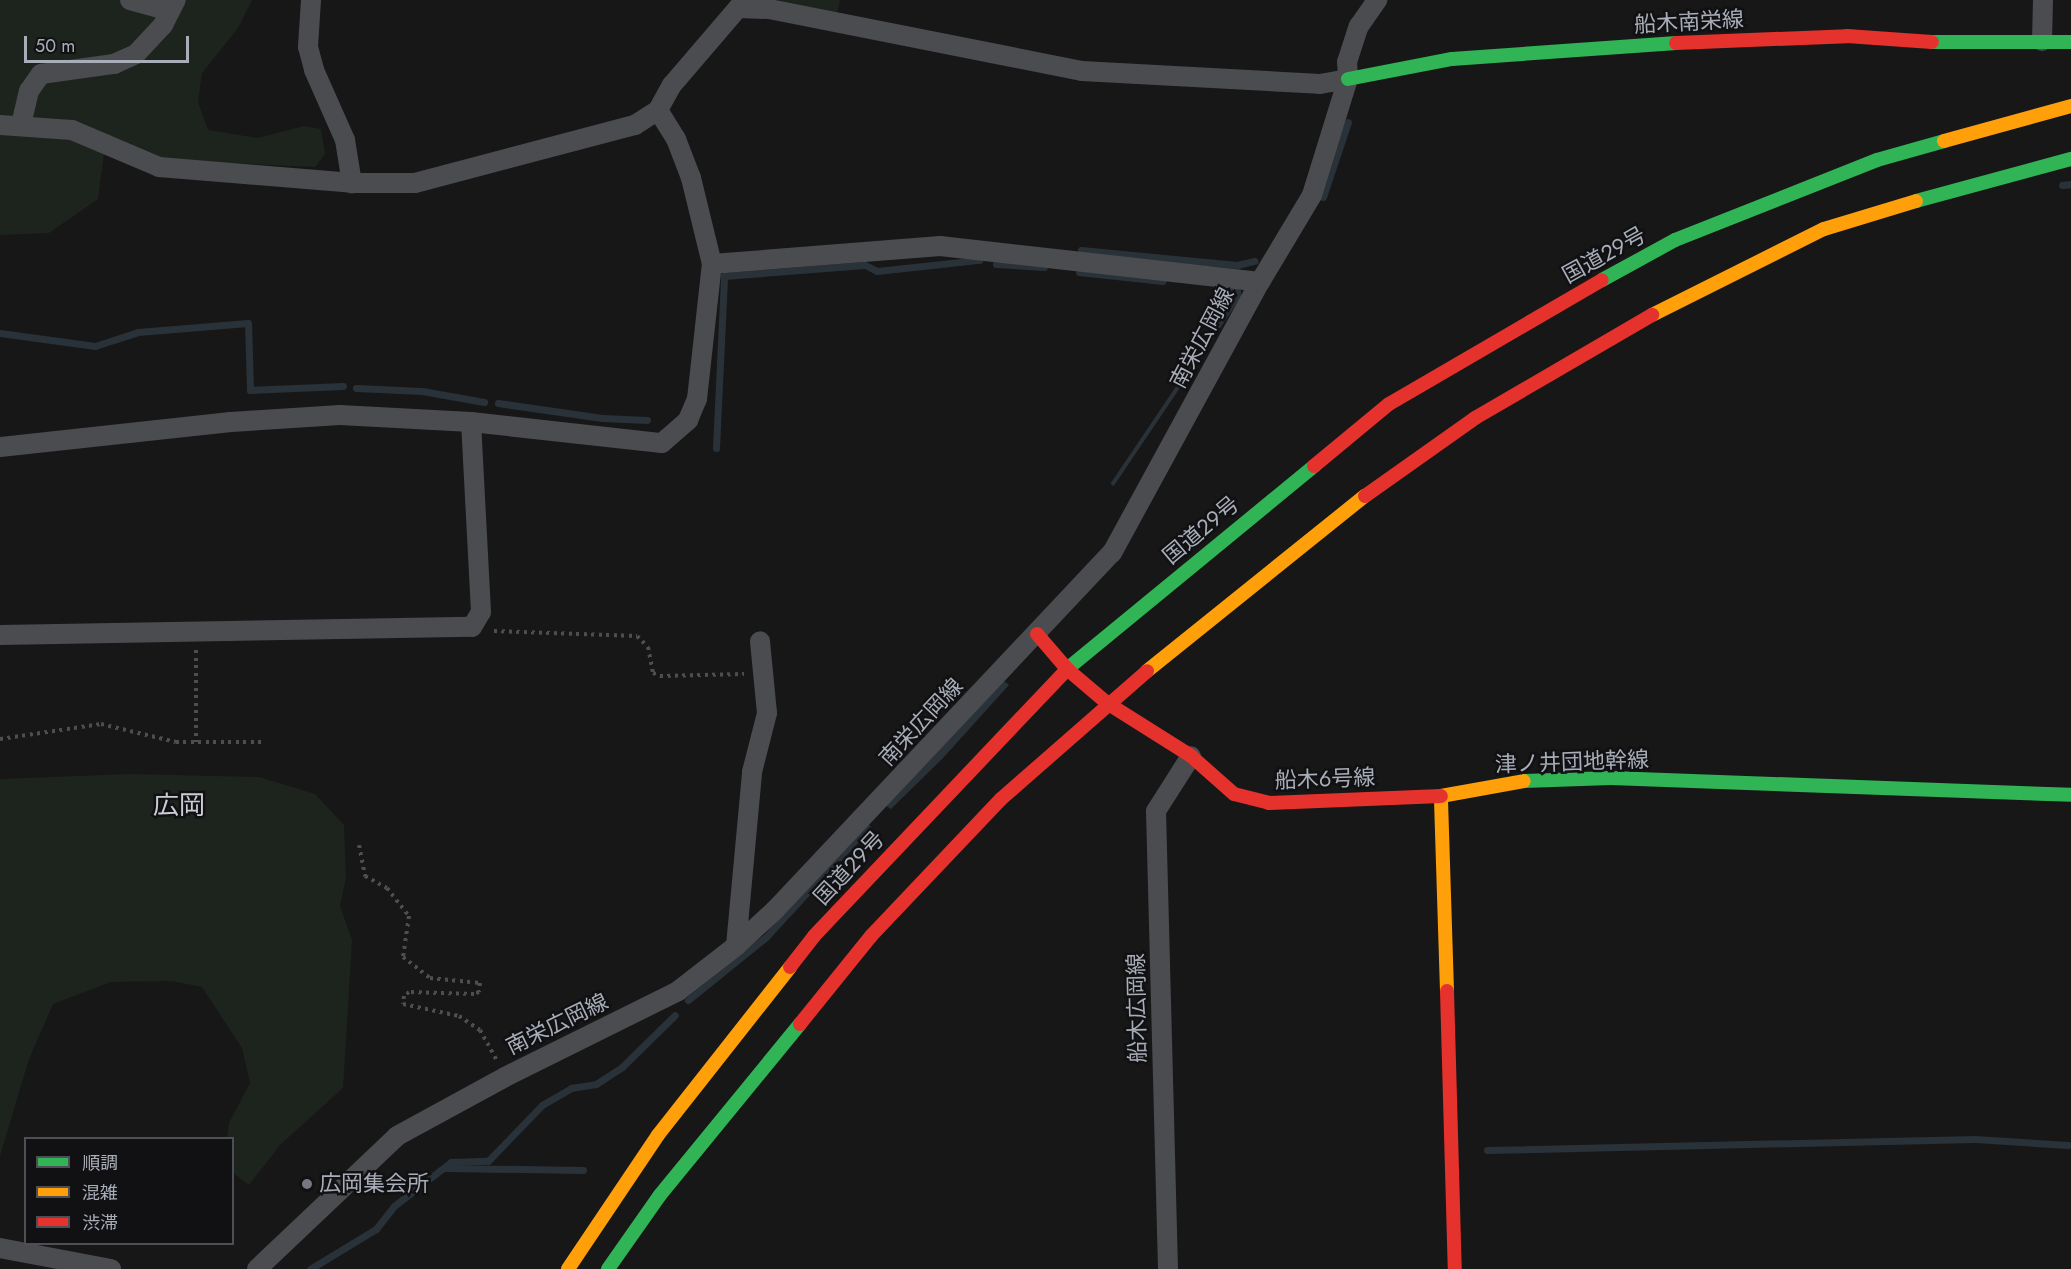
<!DOCTYPE html>
<meta charset="utf-8">
<style>
body{margin:0}
#map{position:relative;width:2071px;height:1269px;overflow:hidden;background:#171717;font-family:Jost,"Noto Sans JP",sans-serif}
div>[style]{position:absolute}
.green>*{inset:0;background:#1d241e}
.water>*{inset:0;background:#2a3239;transform-origin:0 0}
.stream>*{height:7px;margin:-3.5px;padding:0 3.5px;transform-origin:3.5px;border-radius:3.5px;background:#2a3239}
.path>*{height:4px;margin-top:-2px;transform-origin:0;background:repeating-linear-gradient(90deg,#4d4e52 0 3px,transparent 0 7.5px)}
.street>*{height:20px;margin:-10px;padding:0 10px;transform-origin:10px;border-radius:10px;background:#4b4c50}
.fast>*{height:14px;margin:-7px;padding:0 7px;transform-origin:7px;border-radius:7px;background:#30b455}
.slow>*{height:14px;margin:-7px;padding:0 7px;transform-origin:7px;border-radius:7px;background:#ff9f0a}
.jam>*{height:14px;margin:-7px;padding:0 7px;transform-origin:7px;border-radius:7px;background:#e5322d}
.dots>*{width:16px;height:16px;translate:-50% -50%;box-sizing:border-box;border:3px solid #111113;border-radius:50%}
span{translate:-50% -50%;white-space:nowrap;text-align:center;line-height:1.15;-webkit-text-stroke:5px #111113;paint-order:stroke}
.street-label{font-size:22px;color:#a8adb8}
.poi-label{font-size:22px;color:#a8adb8}
.left{translate:0 -50%;text-align:left}
.quarter-label{font-size:26px;color:#c9ccd4}
.legend{position:absolute;left:24px;top:1137px;width:210px;height:108px;box-sizing:border-box;background:#111113;border:2px solid #4d4f55;margin:0;padding:8px 10px;list-style:none;font-size:18px;color:#a8adb8}
.legend li{display:flex;align-items:center;gap:12px;height:30px}
.legend b{width:30px;border:2px solid #4d4f55}
.scale{position:absolute;left:24px;top:36px;width:165px;height:27px;box-sizing:border-box;border:3px solid #a8adb8;border-top:0;padding-left:8px;font-size:18px;line-height:21px;white-space:nowrap;color:#a8adb8;-webkit-text-stroke:4px #111113;paint-order:stroke}
</style>
<div id="map">
<div class="green">
<div style="clip-path:polygon(0 0,121px 0,165px 13px,131px 52px,41px 70px,19px 118px,0 119px)"></div>
<div style="clip-path:polygon(180px 0,252px 0,238px 28px,202px 73px,198px 102px,208px 130px,258px 138px,304px 126px,321px 129px,325px 154px,315px 167px,159px 160px,26px 119px,37px 82px,122px 65px)"></div>
<div style="clip-path:polygon(775px 0,840px 0,837px 14px)"></div>
<div style="clip-path:polygon(0 132px,64px 137px,104px 154px,98px 199px,49px 233px,0 235px)"></div>
<div style="clip-path:polygon(130px 774px,259px 777px,315px 794px,344px 825px,346px 878px,340px 906px,352px 940px,343px 1088px,281px 1144px,249px 1185px,233px 1173px,232px 1138px,227px 1138px,229px 1123px,250px 1083px,242px 1048px,202px 987px,172px 981px,111px 982px,53px 1004px,29px 1059px,0 1156px,0 779px)"></div>
</div>
<div class="water">
<div style="left:1239px;top:293px;width:4px;height:230px;rotate:34deg"></div>
<div style="clip-path:polygon(1004px 681px,1009px 685px,943px 758px,891px 809px,885px 805px)"></div>
</div>
<div class="stream">
<div style="left:2062px;top:185px;width:9px;rotate:-6deg"></div>
<div style="left:1323px;top:197px;width:79px;rotate:-71.6deg"></div>
<div style="left:1081px;top:250px;width:157px;rotate:5.5deg"></div>
<div style="left:1237px;top:265px;width:18px;rotate:-13deg"></div>
<div style="left:996px;top:264px;width:48px;rotate:3.6deg"></div>
<div style="left:1079px;top:272px;width:84px;rotate:6.1deg"></div>
<div style="left:1222px;top:287px;width:16px;rotate:18deg"></div>
<div style="left:0;top:333px;width:96px;rotate:7.8deg"></div>
<div style="left:95px;top:346px;width:45px;rotate:-18deg"></div>
<div style="left:138px;top:332px;width:110px;rotate:-4.7deg"></div>
<div style="left:248px;top:323px;width:67px;rotate:88.3deg"></div>
<div style="left:250px;top:390px;width:93px;rotate:-2.5deg"></div>
<div style="left:356px;top:388px;width:66px;rotate:2.6deg"></div>
<div style="left:422px;top:391px;width:63px;rotate:10.1deg"></div>
<div style="left:498px;top:403px;width:105px;rotate:8.2deg"></div>
<div style="left:602px;top:418px;width:45px;rotate:2.5deg"></div>
<div style="left:716px;top:448px;width:172px;rotate:-87.3deg"></div>
<div style="left:724px;top:276px;width:141px;rotate:-4.5deg"></div>
<div style="left:865px;top:265px;width:13px;rotate:27deg"></div>
<div style="left:877px;top:271px;width:103px;rotate:-6.2deg"></div>
<div style="left:688px;top:1000px;width:100px;rotate:-38.9deg"></div>
<div style="left:766px;top:937px;width:149px;rotate:-47.4deg"></div>
<div style="left:1487px;top:1150px;width:488px;rotate:-1.3deg"></div>
<div style="left:1975px;top:1139px;width:93px;rotate:3.7deg"></div>
<div style="left:445px;top:1168px;width:138px;rotate:0.8deg"></div>
<div style="left:310px;top:1269px;width:77px;rotate:-31.2deg"></div>
<div style="left:376px;top:1229px;width:29px;rotate:-52deg"></div>
<div style="left:394px;top:1206px;width:72px;rotate:-37.7deg"></div>
<div style="left:451px;top:1162px;width:37px;rotate:-2deg"></div>
<div style="left:488px;top:1161px;width:78px;rotate:-46deg"></div>
<div style="left:542px;top:1105px;width:34px;rotate:-30deg"></div>
<div style="left:571px;top:1088px;width:25px;rotate:-9deg"></div>
<div style="left:596px;top:1084px;width:31px;rotate:-33deg"></div>
<div style="left:622px;top:1067px;width:74px;rotate:-44.5deg"></div>
</div>
<div class="path">
<div style="left:494px;top:631px;width:143px;rotate:2deg"></div>
<div style="left:637px;top:636px;width:16px;rotate:45deg"></div>
<div style="left:648px;top:647px;width:26px;rotate:79deg"></div>
<div style="left:653px;top:673px;width:8px;rotate:23deg"></div>
<div style="left:660px;top:676px;width:84px;rotate:-1.4deg"></div>
<div style="left:196px;top:650px;width:92px;rotate:90deg"></div>
<div style="left:0;top:739px;width:102px;rotate:-8.4deg"></div>
<div style="left:101px;top:724px;width:77px;rotate:13.5deg"></div>
<div style="left:176px;top:742px;width:87px"></div>
<div style="left:359px;top:845px;width:32px;rotate:79deg"></div>
<div style="left:365px;top:876px;width:25px;rotate:29deg"></div>
<div style="left:387px;top:888px;width:36px;rotate:52deg"></div>
<div style="left:409px;top:916px;width:41px;rotate:98.3deg"></div>
<div style="left:403px;top:957px;width:34px;rotate:38deg"></div>
<div style="left:430px;top:978px;width:50px;rotate:5.7deg"></div>
<div style="left:480px;top:983px;width:9px;rotate:96deg"></div>
<div style="left:479px;top:992px;width:5px;rotate:158deg"></div>
<div style="left:474px;top:994px;width:65px;rotate:-178.2deg"></div>
<div style="left:409px;top:992px;width:6px;rotate:141deg"></div>
<div style="left:404px;top:996px;width:8px;rotate:97deg"></div>
<div style="left:403px;top:1004px;width:57px;rotate:12.1deg"></div>
<div style="left:459px;top:1016px;width:25px;rotate:34deg"></div>
<div style="left:480px;top:1030px;width:35px;rotate:61deg"></div>
</div>
<div class="street">
<div style="left:130px;top:0;width:41px;rotate:15.4deg"></div>
<div style="left:311px;top:0;width:47px;rotate:93.7deg"></div>
<div style="left:308px;top:47px;width:24px;rotate:75deg"></div>
<div style="left:314px;top:70px;width:77px;rotate:66.1deg"></div>
<div style="left:345px;top:140px;width:44px;rotate:80.8deg"></div>
<div style="left:738px;top:8px;width:31px;rotate:2deg"></div>
<div style="left:769px;top:9px;width:319px;rotate:11.2deg"></div>
<div style="left:1082px;top:71px;width:238px;rotate:3.1deg"></div>
<div style="left:1320px;top:84px;width:28px;rotate:-10deg"></div>
<div style="left:2042px;top:41px;width:41px;rotate:-88.6deg"></div>
<div style="left:0;top:125px;width:72px;rotate:4deg"></div>
<div style="left:72px;top:130px;width:95px;rotate:23deg"></div>
<div style="left:159px;top:167px;width:194px;rotate:4.7deg"></div>
<div style="left:352px;top:183px;width:63px"></div>
<div style="left:415px;top:183px;width:228px;rotate:-14.8deg"></div>
<div style="left:635px;top:125px;width:27px;rotate:-33deg"></div>
<div style="left:658px;top:110px;width:29px;rotate:-61deg"></div>
<div style="left:672px;top:85px;width:101px;rotate:-49.4deg"></div>
<div style="left:21px;top:125px;width:35px;rotate:-77deg"></div>
<div style="left:29px;top:91px;width:21px;rotate:-55deg"></div>
<div style="left:41px;top:74px;width:74px;rotate:-7.8deg"></div>
<div style="left:114px;top:64px;width:24px;rotate:-24deg"></div>
<div style="left:136px;top:54px;width:40px;rotate:-47deg"></div>
<div style="left:163px;top:25px;width:28px;rotate:-63deg"></div>
<div style="left:712px;top:264px;width:229px;rotate:-4.5deg"></div>
<div style="left:940px;top:246px;width:322px;rotate:6.4deg"></div>
<div style="left:0;top:447px;width:232px;rotate:-6.2deg"></div>
<div style="left:231px;top:422px;width:109px;rotate:-3.7deg"></div>
<div style="left:340px;top:415px;width:131px;rotate:3.1deg"></div>
<div style="left:471px;top:422px;width:192px;rotate:6.3deg"></div>
<div style="left:662px;top:443px;width:35px;rotate:-41deg"></div>
<div style="left:688px;top:420px;width:23px;rotate:-67deg"></div>
<div style="left:697px;top:399px;width:136px;rotate:-83.7deg"></div>
<div style="left:712px;top:264px;width:89px;rotate:-103.7deg"></div>
<div style="left:691px;top:178px;width:42px;rotate:-111deg"></div>
<div style="left:676px;top:139px;width:34px;rotate:-122deg"></div>
<div style="left:0;top:635px;width:472px;rotate:-1deg"></div>
<div style="left:472px;top:627px;width:17px;rotate:-59deg"></div>
<div style="left:481px;top:612px;width:190px;rotate:-93deg"></div>
<div style="left:736px;top:946px;width:175px;rotate:-84.7deg"></div>
<div style="left:752px;top:772px;width:61px;rotate:-75.7deg"></div>
<div style="left:767px;top:713px;width:72px;rotate:-95.6deg"></div>
<div style="left:0;top:1248px;width:113px;rotate:10.7deg"></div>
<div style="left:257px;top:1269px;width:193px;rotate:-43.5deg"></div>
<div style="left:397px;top:1136px;width:123px;rotate:-28.6deg"></div>
<div style="left:505px;top:1077px;width:193px;rotate:-26.4deg"></div>
<div style="left:678px;top:991px;width:73px;rotate:-37.8deg"></div>
<div style="left:736px;top:946px;width:53px;rotate:-42.7deg"></div>
<div style="left:775px;top:910px;width:491px;rotate:-46.7deg"></div>
<div style="left:1112px;top:553px;width:309px;rotate:-61.4deg"></div>
<div style="left:1260px;top:282px;width:101px;rotate:-59.1deg"></div>
<div style="left:1312px;top:195px;width:121px;rotate:-72.8deg"></div>
<div style="left:1348px;top:79px;width:17px;rotate:-93deg"></div>
<div style="left:1347px;top:62px;width:38px;rotate:-72deg"></div>
<div style="left:1359px;top:26px;width:32px;rotate:-55deg"></div>
<div style="left:1168px;top:1269px;width:458px;rotate:-91.5deg"></div>
<div style="left:1156px;top:811px;width:65px;rotate:-57.5deg"></div>
</div>
<div class="fast">
<div style="left:1932px;top:42px;width:139px"></div>
<div style="left:1348px;top:79px;width:106px;rotate:-10.9deg"></div>
<div style="left:1452px;top:59px;width:225px;rotate:-4.1deg"></div>
<div style="left:1916px;top:201px;width:161px;rotate:-15.2deg"></div>
<div style="left:1602px;top:280px;width:83px;rotate:-28.7deg"></div>
<div style="left:1675px;top:240px;width:217px;rotate:-21.6deg"></div>
<div style="left:1877px;top:160px;width:70px;rotate:-15.8deg"></div>
<div style="left:1067px;top:669px;width:320px;rotate:-39.4deg"></div>
<div style="left:1524px;top:781px;width:87px;rotate:-2deg"></div>
<div style="left:1611px;top:778px;width:460px;rotate:2.1deg"></div>
<div style="left:608px;top:1269px;width:90px;rotate:-54.9deg"></div>
<div style="left:660px;top:1195px;width:221px;rotate:-50.7deg"></div>
</div>
<div class="slow">
<div style="left:1944px;top:141px;width:132px;rotate:-15.4deg"></div>
<div style="left:1652px;top:315px;width:192px;rotate:-26.6deg"></div>
<div style="left:1824px;top:229px;width:96px;rotate:-16.9deg"></div>
<div style="left:1147px;top:671px;width:280px;rotate:-38.8deg"></div>
<div style="left:1447px;top:991px;width:195px;rotate:-91.8deg"></div>
<div style="left:1441px;top:796px;width:84px;rotate:-10.2deg"></div>
<div style="left:568px;top:1269px;width:161px;rotate:-56.1deg"></div>
<div style="left:658px;top:1135px;width:214px;rotate:-51.8deg"></div>
</div>
<div class="jam">
<div style="left:1676px;top:43px;width:171px;rotate:-2.3deg"></div>
<div style="left:1847px;top:36px;width:85px;rotate:4deg"></div>
<div style="left:1314px;top:466px;width:97px;rotate:-39.6deg"></div>
<div style="left:1389px;top:404px;width:246px;rotate:-30.2deg"></div>
<div style="left:1365px;top:496px;width:135px;rotate:-35.3deg"></div>
<div style="left:1475px;top:418px;width:205px;rotate:-30.2deg"></div>
<div style="left:1037px;top:634px;width:46px;rotate:49.4deg"></div>
<div style="left:1067px;top:669px;width:52px;rotate:40.4deg"></div>
<div style="left:1107px;top:703px;width:99px;rotate:32.2deg"></div>
<div style="left:1191px;top:756px;width:57px;rotate:41.5deg"></div>
<div style="left:1234px;top:794px;width:36px;rotate:14deg"></div>
<div style="left:1269px;top:803px;width:172px;rotate:-2.3deg"></div>
<div style="left:790px;top:967px;width:39px;rotate:-52deg"></div>
<div style="left:814px;top:936px;width:368px;rotate:-46.5deg"></div>
<div style="left:1447px;top:991px;width:278px;rotate:88.4deg"></div>
<div style="left:800px;top:1024px;width:113px;rotate:-51.1deg"></div>
<div style="left:871px;top:936px;width:189px;rotate:-46.5deg"></div>
<div style="left:1001px;top:799px;width:194px;rotate:-41.2deg"></div>
</div>
<div class="dots">
<div style="left:307px;top:1184px;background:#757880"></div>
</div>
<div class="street-label">
<span style="left:1689px;top:22px;rotate:-3deg">船木南栄線</span>
<span style="left:1604px;top:255px;rotate:-29deg">国道29号</span>
<span style="left:1202px;top:338px;rotate:-62deg">南栄広岡線</span>
<span style="left:1201px;top:530px;rotate:-40deg">国道29号</span>
<span style="left:921px;top:722px;rotate:-47deg">南栄広岡線</span>
<span style="left:1572px;top:762px;rotate:-2deg">津ノ井団地幹線</span>
<span style="left:1325px;top:779px;rotate:-2deg">船木6号線</span>
<span style="left:849px;top:868px;rotate:-47deg">国道29号</span>
<span style="left:1137px;top:1008px;rotate:-91deg">船木広岡線</span>
<span style="left:557px;top:1024px;rotate:-26deg">南栄広岡線</span>
</div>
<div class="poi-label">
<span class="left" style="left:319px;top:1184px">広岡集会所</span>
</div>
<div class="quarter-label">
<span style="left:179px;top:806px">広岡</span>
</div>
<ul class="legend">
<li><b style="height:8px;background:#30b455"></b>順調</li>
<li><b style="height:8px;background:#ff9f0a"></b>混雑</li>
<li><b style="height:8px;background:#e5322d"></b>渋滞</li>
</ul>
<div class="scale">50 m</div>
</div>
